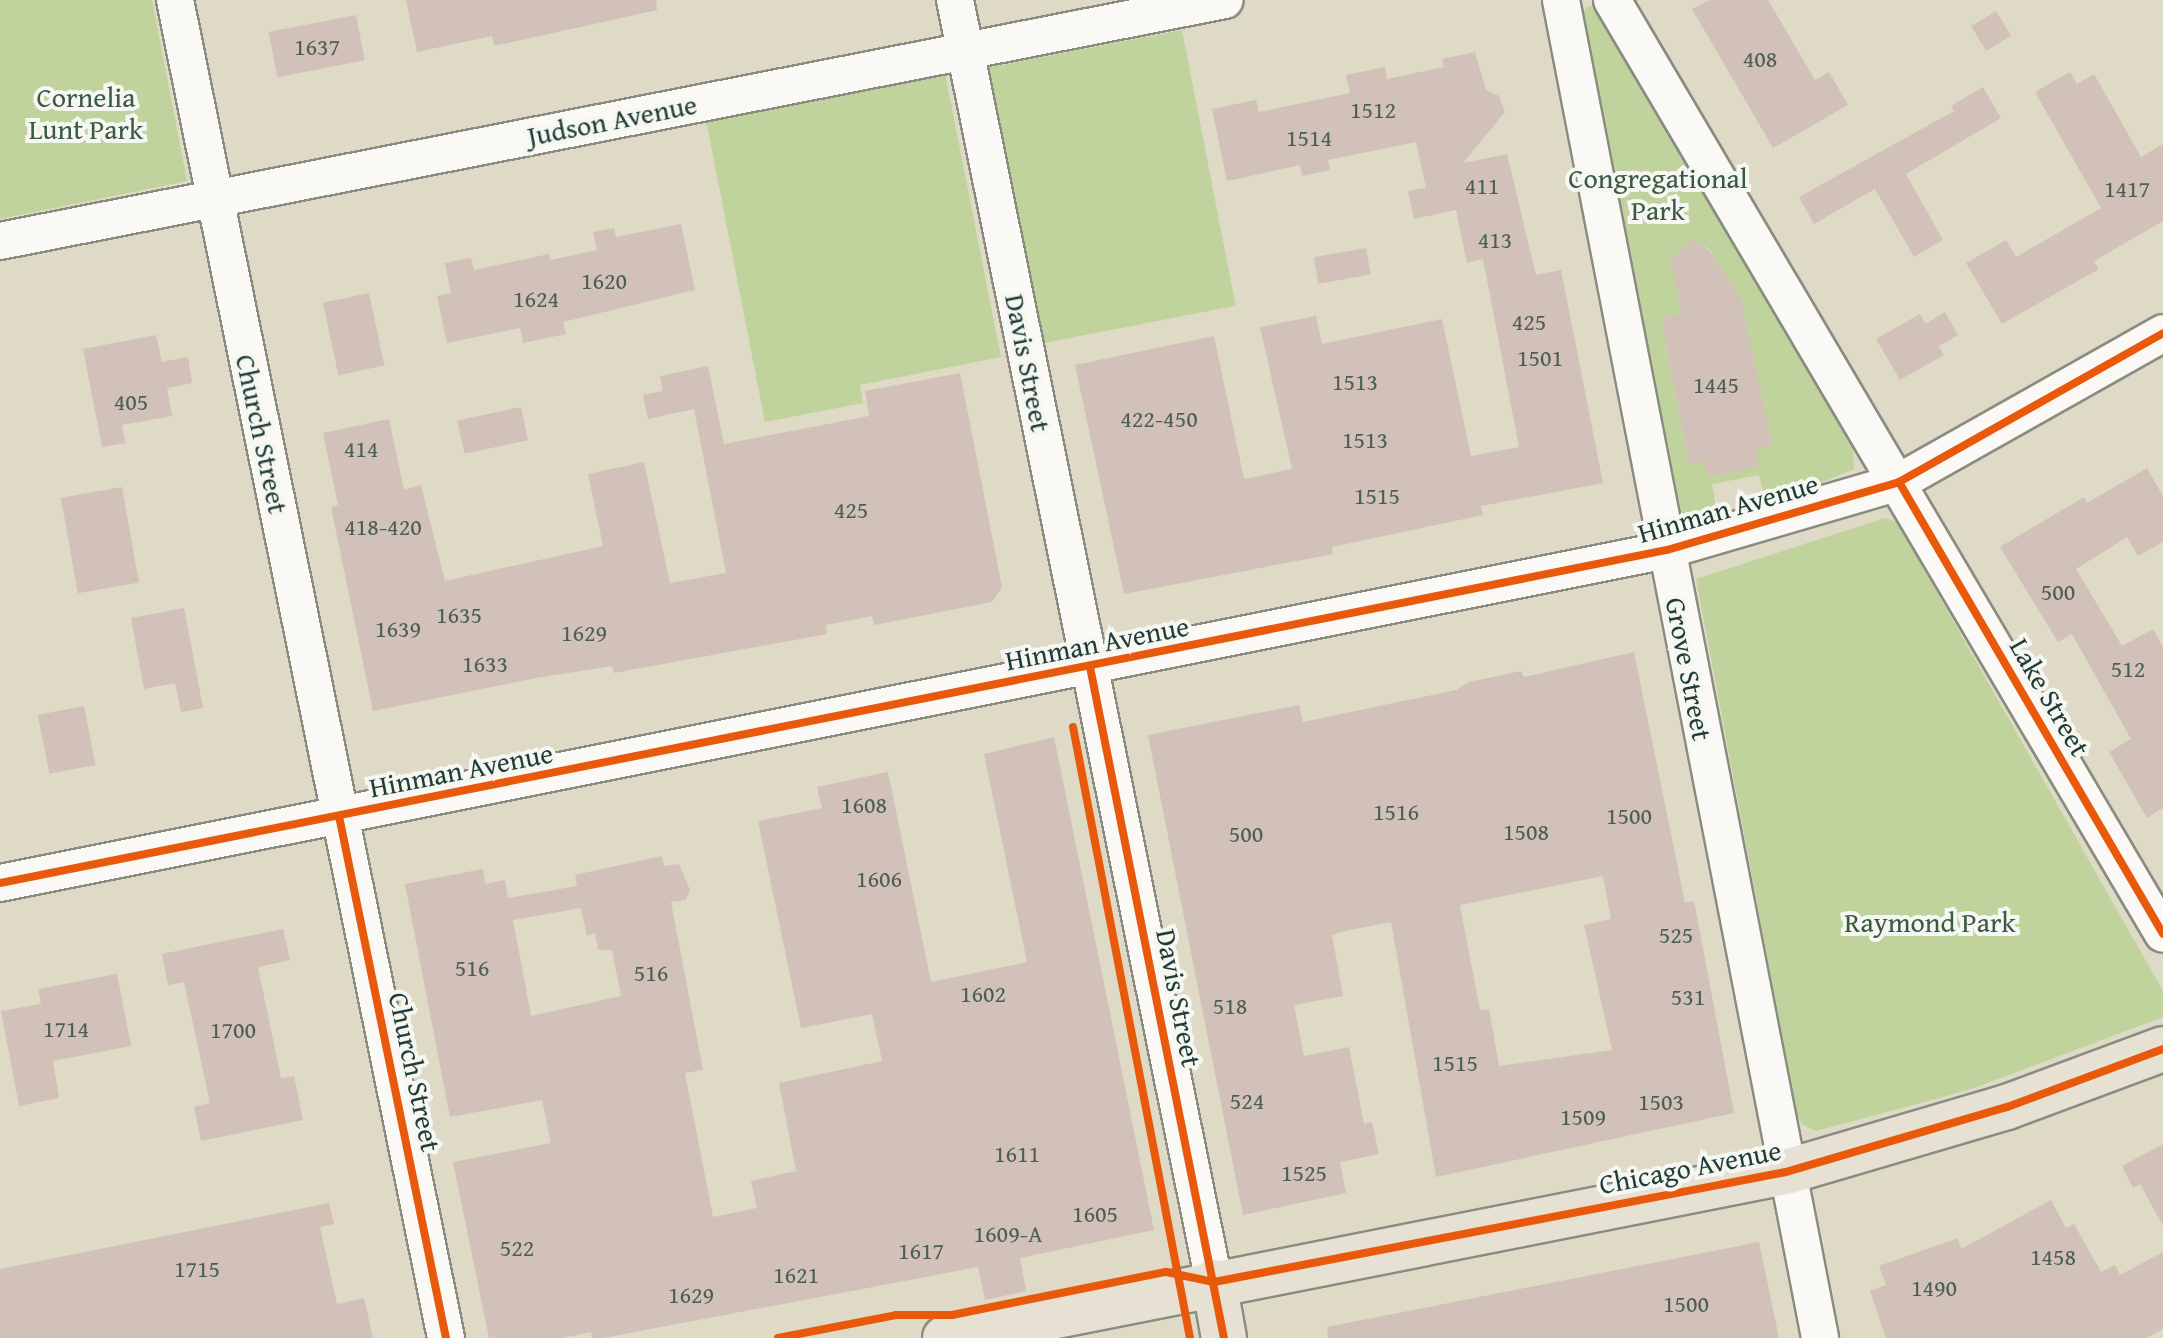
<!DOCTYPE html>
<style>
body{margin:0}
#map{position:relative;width:2163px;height:1338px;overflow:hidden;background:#dedac6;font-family:"Gentium Book Plus",serif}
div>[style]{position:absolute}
.green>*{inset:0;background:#c0d39c;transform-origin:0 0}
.building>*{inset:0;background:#d1c1b8;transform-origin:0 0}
.roads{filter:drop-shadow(2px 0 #8a8c81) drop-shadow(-2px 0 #8a8c81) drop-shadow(0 2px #8a8c81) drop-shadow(0 -2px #8a8c81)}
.minor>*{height:36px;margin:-18px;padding:0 18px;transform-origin:18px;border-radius:18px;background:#faf9f6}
.major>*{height:44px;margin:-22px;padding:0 22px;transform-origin:22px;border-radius:22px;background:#e7e1d4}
.cycleway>*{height:8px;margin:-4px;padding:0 4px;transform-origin:4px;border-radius:4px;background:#e8590c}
span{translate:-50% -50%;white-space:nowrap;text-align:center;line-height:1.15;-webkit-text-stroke:8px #f6f6f2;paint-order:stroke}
.number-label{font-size:24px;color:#4c5e55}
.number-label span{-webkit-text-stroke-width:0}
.park-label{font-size:28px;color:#3a5a42}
.street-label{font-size:28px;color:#1f3d34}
</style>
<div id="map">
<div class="green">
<div style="clip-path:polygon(0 0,152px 0,187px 181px,0 219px)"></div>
<div style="clip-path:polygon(evenodd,1589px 6px,1599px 8px,1725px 224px,1853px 449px,1854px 469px,1767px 506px,1759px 475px,1712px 484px,1718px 519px,1695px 524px,1679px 512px,1581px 13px,1589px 6px,1693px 239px,1712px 251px,1717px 271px,1707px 476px,1704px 461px,1689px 463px,1661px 318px,1682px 313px,1671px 259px,1693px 239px)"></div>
<div style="left:1182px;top:30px;width:281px;height:207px;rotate:79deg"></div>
<div style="clip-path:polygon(945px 73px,1001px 357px,860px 385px,863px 403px,765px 422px,706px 120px)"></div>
<div style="clip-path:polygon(1885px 518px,1897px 522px,2163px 991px,2163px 1017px,1969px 1090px,1816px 1131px,1802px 1124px,1797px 1115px,1696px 579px)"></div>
</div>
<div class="building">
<div style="clip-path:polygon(406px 0,656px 0,657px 10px,494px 46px,492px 36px,417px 52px)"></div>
<div style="clip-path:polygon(1709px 0,1768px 0,1815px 80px,1829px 72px,1848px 105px,1773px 148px,1692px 9px)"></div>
<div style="left:1996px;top:11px;width:29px;height:29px;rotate:59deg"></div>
<div style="left:356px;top:15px;width:46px;height:89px;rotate:79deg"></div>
<div style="clip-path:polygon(1475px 52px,1486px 90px,1499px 96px,1505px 112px,1463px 163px,1507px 154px,1536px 275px,1561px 270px,1603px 483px,1481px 506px,1483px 515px,1332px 547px,1333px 554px,1124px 594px,1075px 365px,1214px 336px,1244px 479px,1292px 469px,1260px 327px,1316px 316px,1322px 344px,1442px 319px,1471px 456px,1519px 447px,1483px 259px,1467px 263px,1456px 210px,1414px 219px,1408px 191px,1426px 188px,1416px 142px,1328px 160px,1330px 170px,1302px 176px,1300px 165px,1227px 181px,1212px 109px,1256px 100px,1259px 112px,1350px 93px,1346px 75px,1385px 67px,1387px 79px,1444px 67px,1442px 59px)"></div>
<div style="clip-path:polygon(2070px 72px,2077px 84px,2094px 74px,2141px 157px,2163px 144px,2163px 221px,2094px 261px,2099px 269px,2002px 324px,1966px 263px,2006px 240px,2016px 257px,2101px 208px,2035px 92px)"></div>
<div style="clip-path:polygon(1983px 87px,2001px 118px,1906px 174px,1943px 240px,1914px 257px,1875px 189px,1814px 224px,1799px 197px,1954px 111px,1951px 106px)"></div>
<div style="clip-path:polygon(681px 224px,695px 290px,563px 322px,566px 334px,523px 343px,520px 328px,447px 343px,437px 296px,451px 293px,445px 263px,471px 258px,474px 270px,549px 254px,551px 260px,597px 250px,593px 232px,614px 228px,616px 237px)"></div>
<div style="clip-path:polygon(1693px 239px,1710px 251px,1741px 300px,1772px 444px,1757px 448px,1759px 467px,1707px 477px,1704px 461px,1689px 464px,1661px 318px,1682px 313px,1670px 259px)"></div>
<div style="left:1366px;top:248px;width:27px;height:53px;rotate:80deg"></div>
<div style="left:369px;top:293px;width:74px;height:47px;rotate:78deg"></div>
<div style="clip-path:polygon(1945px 312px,1958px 335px,1939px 346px,1944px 355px,1900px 380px,1876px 339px,1920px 314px,1926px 324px)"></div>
<div style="clip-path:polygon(156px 335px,162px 362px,188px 357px,192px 383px,167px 388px,172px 416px,122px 425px,125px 443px,102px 447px,83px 349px)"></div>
<div style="clip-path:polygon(708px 366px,724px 444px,869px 416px,865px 391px,960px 373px,1002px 587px,992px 602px,874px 625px,872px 616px,826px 625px,827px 634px,614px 673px,612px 666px,536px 678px,373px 711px,331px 507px,338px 505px,323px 433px,389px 419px,404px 490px,421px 485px,445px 581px,603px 546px,588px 474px,644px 462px,670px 583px,726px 573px,694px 409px,648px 419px,643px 395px,663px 391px,660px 376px)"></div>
<div style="left:521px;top:407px;width:34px;height:65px;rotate:78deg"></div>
<div style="clip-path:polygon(2147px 468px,2163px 496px,2163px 542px,2138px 556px,2127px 537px,2076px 569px,2122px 646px,2153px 629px,2163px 647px,2163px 808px,2147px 818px,2109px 752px,2131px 739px,2072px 634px,2058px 642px,2000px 547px,2084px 497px,2087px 503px)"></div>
<div style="left:122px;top:487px;width:97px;height:62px;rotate:80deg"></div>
<div style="clip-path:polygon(184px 608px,203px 708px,181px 712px,175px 683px,144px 689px,131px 618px)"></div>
<div style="clip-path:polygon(evenodd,1634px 652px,1685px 903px,1694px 901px,1734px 1113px,1436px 1177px,1391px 922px,1345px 931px,1332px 935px,1343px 996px,1294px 1005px,1304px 1056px,1349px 1047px,1364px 1124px,1372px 1122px,1379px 1154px,1340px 1162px,1346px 1193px,1243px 1215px,1148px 735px,1299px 705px,1303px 722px,1456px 690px,1469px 682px,1521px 671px,1524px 677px,1634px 652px,1603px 876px,1611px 919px,1584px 925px,1612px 1050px,1499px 1066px,1489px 1009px,1480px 1010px,1460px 905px,1603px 876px)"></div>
<div style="left:84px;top:706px;width:60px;height:47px;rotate:79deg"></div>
<div style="clip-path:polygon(evenodd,1054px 737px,1154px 1230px,1020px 1258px,1026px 1291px,985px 1300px,978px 1267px,603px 1338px,592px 1338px,591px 1332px,562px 1338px,489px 1338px,453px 1162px,551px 1143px,542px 1100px,450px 1117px,405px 884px,483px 869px,485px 884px,505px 880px,508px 898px,577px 886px,575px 875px,662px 856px,664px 866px,679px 864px,690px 890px,686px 900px,671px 902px,703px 1070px,685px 1073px,713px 1217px,757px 1208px,751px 1181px,796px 1171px,779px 1083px,882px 1061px,872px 1014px,801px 1028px,758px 821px,822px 808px,817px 787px,888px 772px,931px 982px,1027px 962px,984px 754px,1054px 737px,581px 908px,587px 936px,595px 933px,598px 950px,612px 950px,621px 996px,531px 1016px,513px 920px,581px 908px)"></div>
<div style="clip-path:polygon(283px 929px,290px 960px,258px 967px,281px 1078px,294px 1076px,303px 1120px,201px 1141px,194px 1107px,210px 1103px,184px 982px,168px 985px,162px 954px)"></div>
<div style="clip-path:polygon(117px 974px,131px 1046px,53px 1061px,59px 1098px,19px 1106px,1px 1011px,41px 1004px,38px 989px)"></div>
<div style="clip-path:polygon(2163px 1144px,2163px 1226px,2140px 1184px,2133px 1188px,2122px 1166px)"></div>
<div style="clip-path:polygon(2051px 1200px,2066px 1228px,2074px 1224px,2101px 1272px,2115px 1265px,2120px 1275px,2163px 1252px,2163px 1329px,2146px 1338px,1886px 1338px,1870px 1291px,1886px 1285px,1879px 1266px,1958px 1238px,1961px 1249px)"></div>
<div style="clip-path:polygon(329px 1203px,334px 1224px,320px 1227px,337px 1304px,364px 1298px,373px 1338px,0 1338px,0 1269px)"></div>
<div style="clip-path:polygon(1759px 1242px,1779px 1338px,1328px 1338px,1327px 1327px)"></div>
</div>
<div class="roads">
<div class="minor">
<div style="left:175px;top:0;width:1365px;rotate:78.55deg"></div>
<div style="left:955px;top:0;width:1308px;rotate:78.58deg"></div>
<div style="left:1561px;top:0;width:1363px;rotate:79.04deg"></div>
<div style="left:1612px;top:0;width:1084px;rotate:59.46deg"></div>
<div style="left:0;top:241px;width:1248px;rotate:-11.13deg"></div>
<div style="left:0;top:883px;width:1700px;rotate:-11.3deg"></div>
<div style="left:1667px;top:550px;width:242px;rotate:-16.3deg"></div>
<div style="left:1899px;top:482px;width:303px;rotate:-29.4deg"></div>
</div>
<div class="major">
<div style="left:1214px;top:1282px;width:57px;rotate:79.9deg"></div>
<div style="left:945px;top:1338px;width:857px;rotate:-11.17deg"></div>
<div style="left:1786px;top:1172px;width:230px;rotate:-16.4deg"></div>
<div style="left:2007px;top:1107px;width:166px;rotate:-20.4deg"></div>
</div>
</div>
<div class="cycleway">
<div style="left:1899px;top:482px;width:523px;rotate:59.71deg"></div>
<div style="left:1090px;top:667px;width:684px;rotate:78.71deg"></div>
<div style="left:1073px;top:727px;width:622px;rotate:79.16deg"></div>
<div style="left:339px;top:816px;width:533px;rotate:78.42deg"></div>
<div style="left:0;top:883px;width:1700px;rotate:-11.3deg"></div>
<div style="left:1667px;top:550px;width:242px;rotate:-16.3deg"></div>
<div style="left:1899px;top:482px;width:303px;rotate:-29.4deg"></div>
<div style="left:778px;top:1338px;width:120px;rotate:-11deg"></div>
<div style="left:896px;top:1315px;width:56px"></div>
<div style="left:952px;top:1315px;width:218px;rotate:-11.4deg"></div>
<div style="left:1166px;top:1272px;width:49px;rotate:11.8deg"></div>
<div style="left:1214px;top:1282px;width:582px;rotate:-10.89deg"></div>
<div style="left:1786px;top:1172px;width:230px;rotate:-16.4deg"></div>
<div style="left:2007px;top:1107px;width:166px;rotate:-20.4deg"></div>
</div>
<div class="number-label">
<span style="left:317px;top:47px">1637</span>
<span style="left:1760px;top:59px">408</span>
<span style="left:1373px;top:110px">1512</span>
<span style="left:1309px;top:138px">1514</span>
<span style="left:1482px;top:186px">411</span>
<span style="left:2127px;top:189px">1417</span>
<span style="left:1495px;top:240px">413</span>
<span style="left:604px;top:281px">1620</span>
<span style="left:536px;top:299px">1624</span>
<span style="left:1529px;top:322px">425</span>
<span style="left:1540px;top:358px">1501</span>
<span style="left:1355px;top:382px">1513</span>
<span style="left:1716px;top:385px">1445</span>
<span style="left:131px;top:402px">405</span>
<span style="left:1159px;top:419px">422-450</span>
<span style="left:1365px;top:440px">1513</span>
<span style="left:361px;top:449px">414</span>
<span style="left:1377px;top:496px">1515</span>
<span style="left:851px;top:510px">425</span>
<span style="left:383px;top:527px">418-420</span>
<span style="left:2058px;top:592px">500</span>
<span style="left:459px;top:615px">1635</span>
<span style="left:398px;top:629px">1639</span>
<span style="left:584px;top:633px">1629</span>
<span style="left:485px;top:664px">1633</span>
<span style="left:2128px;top:669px">512</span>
<span style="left:864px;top:805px">1608</span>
<span style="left:1396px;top:812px">1516</span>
<span style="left:1629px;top:816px">1500</span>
<span style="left:1526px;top:832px">1508</span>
<span style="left:1246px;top:834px">500</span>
<span style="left:879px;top:879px">1606</span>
<span style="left:1676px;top:935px">525</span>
<span style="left:472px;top:968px">516</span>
<span style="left:651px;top:973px">516</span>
<span style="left:983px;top:994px">1602</span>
<span style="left:1688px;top:997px">531</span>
<span style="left:1230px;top:1006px">518</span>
<span style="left:66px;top:1029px">1714</span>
<span style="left:233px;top:1030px">1700</span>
<span style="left:1455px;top:1063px">1515</span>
<span style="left:1247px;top:1101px">524</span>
<span style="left:1661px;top:1102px">1503</span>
<span style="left:1583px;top:1117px">1509</span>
<span style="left:1017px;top:1154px">1611</span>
<span style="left:1304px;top:1173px">1525</span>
<span style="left:1095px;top:1214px">1605</span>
<span style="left:1008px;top:1234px">1609-A</span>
<span style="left:517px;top:1248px">522</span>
<span style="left:921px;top:1251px">1617</span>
<span style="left:2053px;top:1257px">1458</span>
<span style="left:197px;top:1269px">1715</span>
<span style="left:796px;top:1275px">1621</span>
<span style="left:1934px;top:1288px">1490</span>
<span style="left:691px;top:1295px">1629</span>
<span style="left:1686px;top:1304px">1500</span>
</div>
<div class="park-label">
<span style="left:86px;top:113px">Cornelia<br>Lunt Park</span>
<span style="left:1658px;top:194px">Congregational<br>Park</span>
<span style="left:1930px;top:922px">Raymond Park</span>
</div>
<div class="street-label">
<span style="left:612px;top:120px;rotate:-11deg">Judson Avenue</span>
<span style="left:1028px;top:363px;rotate:79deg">Davis Street</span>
<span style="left:262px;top:434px;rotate:78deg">Church Street</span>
<span style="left:1728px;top:508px;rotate:-16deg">Hinman Avenue</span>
<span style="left:1097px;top:643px;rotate:-11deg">Hinman Avenue</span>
<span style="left:1689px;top:669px;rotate:79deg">Grove Street</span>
<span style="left:2050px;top:697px;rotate:60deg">Lake Street</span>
<span style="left:461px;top:770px;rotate:-11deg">Hinman Avenue</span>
<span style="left:1179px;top:998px;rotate:79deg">Davis Street</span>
<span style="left:415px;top:1072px;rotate:78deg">Church Street</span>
<span style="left:1690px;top:1167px;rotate:-11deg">Chicago Avenue</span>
</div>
</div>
